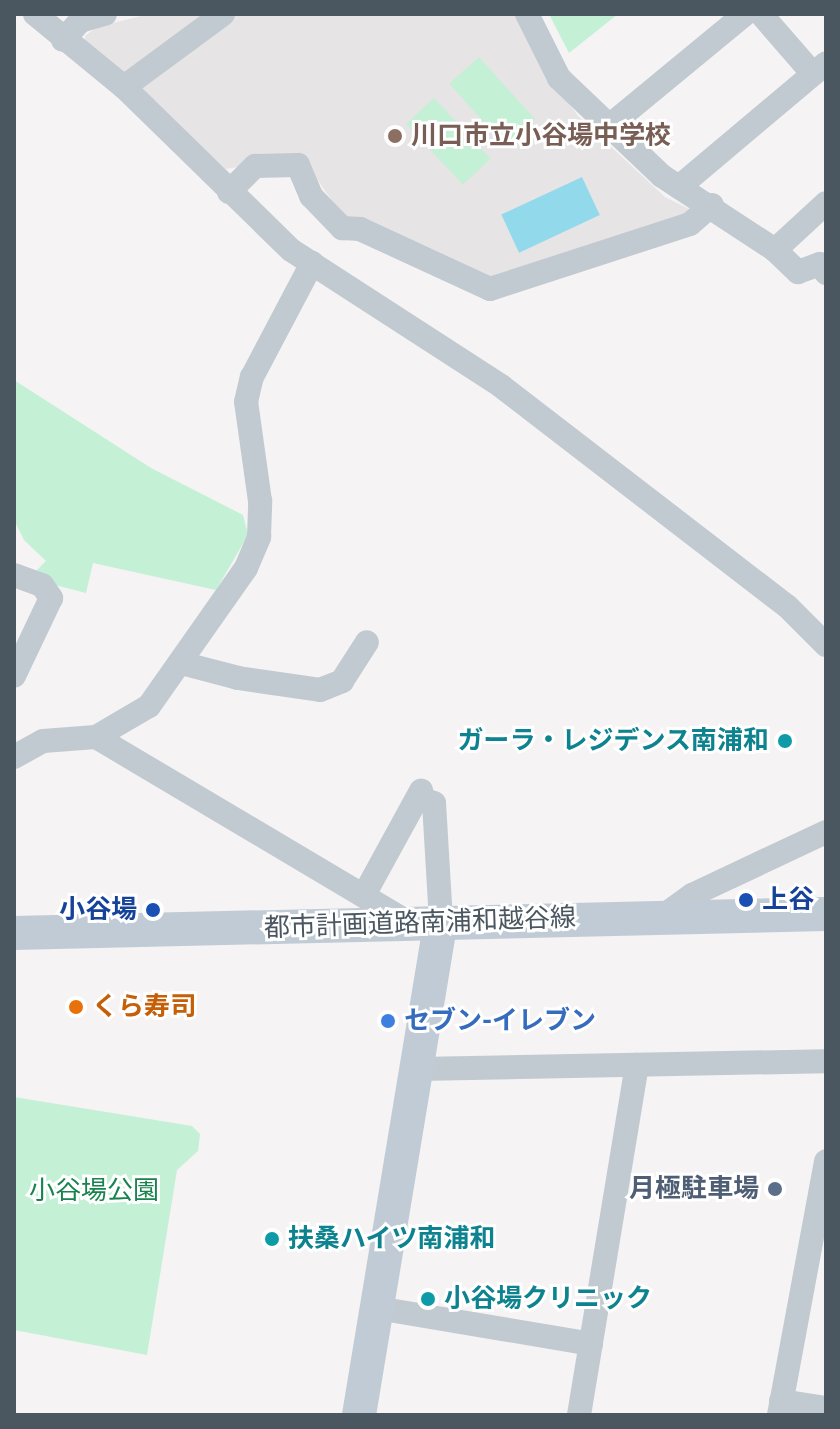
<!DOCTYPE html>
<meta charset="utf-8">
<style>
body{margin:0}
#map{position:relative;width:840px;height:1429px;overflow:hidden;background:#f5f3f3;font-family:Montserrat,"Noto Sans JP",sans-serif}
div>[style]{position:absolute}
.education>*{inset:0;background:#e6e4e5}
.green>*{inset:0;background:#c4f0d5;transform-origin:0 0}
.water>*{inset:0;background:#92d9ec;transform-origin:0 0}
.street>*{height:24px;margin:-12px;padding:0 12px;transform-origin:12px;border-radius:12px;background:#c1cad1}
.secondary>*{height:34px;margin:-17px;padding:0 17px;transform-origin:17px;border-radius:17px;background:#c1cbd5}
.dots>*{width:22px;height:22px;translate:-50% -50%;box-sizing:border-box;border:4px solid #fff;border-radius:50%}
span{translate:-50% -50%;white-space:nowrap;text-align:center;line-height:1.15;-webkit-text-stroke:6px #fff;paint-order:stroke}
.education-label{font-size:26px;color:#785e54;font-weight:700}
.left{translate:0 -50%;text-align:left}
.culture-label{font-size:26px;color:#0d838f;font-weight:700}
.right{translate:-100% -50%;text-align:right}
.transit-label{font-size:26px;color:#164399;font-weight:700}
.street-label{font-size:26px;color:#4a5660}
.food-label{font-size:26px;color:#c56008;font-weight:700}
.shop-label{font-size:26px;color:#366cbe;font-weight:700}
.service-label{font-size:26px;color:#4e5e75;font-weight:700}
.park-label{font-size:26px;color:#19834f}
.frame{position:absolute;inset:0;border:16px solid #4a5660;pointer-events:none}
</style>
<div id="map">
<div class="education">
<div style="clip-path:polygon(149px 14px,518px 14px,544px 66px,578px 116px,665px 197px,691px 210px,687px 218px,495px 280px,344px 218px,301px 156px,226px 169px,85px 43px,85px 36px,97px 27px)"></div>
</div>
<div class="green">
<div style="clip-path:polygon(549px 14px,618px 14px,569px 53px)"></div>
<div style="left:479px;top:57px;width:84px;height:40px;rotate:48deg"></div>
<div style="left:434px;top:98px;width:83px;height:38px;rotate:47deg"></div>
<div style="clip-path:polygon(14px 380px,151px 468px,243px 515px,248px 535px,216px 590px,93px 563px,86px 593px,55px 585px,36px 571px,46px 561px,24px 540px,14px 520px)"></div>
<div style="clip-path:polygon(14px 1097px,192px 1126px,200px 1134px,198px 1151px,177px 1170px,147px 1355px,14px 1330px)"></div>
</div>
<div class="water">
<div style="left:582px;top:177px;width:42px;height:89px;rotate:65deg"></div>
</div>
<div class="street">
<div style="left:35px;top:14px;width:115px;rotate:39.4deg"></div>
<div style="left:124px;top:87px;width:233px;rotate:44.3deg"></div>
<div style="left:291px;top:250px;width:250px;rotate:32.9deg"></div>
<div style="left:501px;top:386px;width:361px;rotate:37.6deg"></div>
<div style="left:787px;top:606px;width:55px;rotate:45deg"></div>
<div style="left:527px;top:14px;width:72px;rotate:63.4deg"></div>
<div style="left:559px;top:78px;width:142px;rotate:43.6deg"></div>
<div style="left:662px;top:176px;width:135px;rotate:33.2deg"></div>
<div style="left:775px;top:250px;width:32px;rotate:44deg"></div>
<div style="left:798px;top:272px;width:23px;rotate:-20deg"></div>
<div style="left:820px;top:264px;width:11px;rotate:56deg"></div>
<div style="left:761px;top:14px;width:79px;rotate:49.1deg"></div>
<div style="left:63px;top:40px;width:25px;rotate:-48deg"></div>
<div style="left:80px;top:21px;width:26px;rotate:-16deg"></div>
<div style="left:124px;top:87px;width:123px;rotate:-36.4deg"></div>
<div style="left:608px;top:127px;width:178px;rotate:-39.5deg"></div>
<div style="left:679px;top:187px;width:192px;rotate:-40.1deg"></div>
<div style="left:229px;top:192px;width:37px;rotate:-45deg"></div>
<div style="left:255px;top:166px;width:43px;rotate:-1.3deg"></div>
<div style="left:298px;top:165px;width:34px;rotate:67deg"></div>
<div style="left:311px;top:196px;width:45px;rotate:45.9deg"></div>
<div style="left:342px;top:228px;width:18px;rotate:3deg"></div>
<div style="left:360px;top:229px;width:143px;rotate:24.8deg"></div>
<div style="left:490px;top:289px;width:210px;rotate:-18deg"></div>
<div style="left:690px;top:224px;width:29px;rotate:-41deg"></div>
<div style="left:775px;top:250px;width:69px;rotate:-42.7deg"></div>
<div style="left:14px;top:575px;width:30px;rotate:20deg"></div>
<div style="left:42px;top:585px;width:16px;rotate:55deg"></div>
<div style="left:51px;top:598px;width:86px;rotate:115.4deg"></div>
<div style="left:181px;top:663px;width:59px;rotate:14.7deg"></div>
<div style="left:238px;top:678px;width:83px;rotate:8.3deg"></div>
<div style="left:320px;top:690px;width:24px;rotate:-22deg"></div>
<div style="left:342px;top:681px;width:46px;rotate:-57.3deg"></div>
<div style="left:96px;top:737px;width:61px;rotate:-30.3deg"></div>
<div style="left:149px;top:706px;width:169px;rotate:-54.9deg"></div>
<div style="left:246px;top:568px;width:34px;rotate:-67deg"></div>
<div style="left:259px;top:537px;width:36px;rotate:-88deg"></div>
<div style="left:260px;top:501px;width:100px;rotate:-98deg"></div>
<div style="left:246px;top:402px;width:26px;rotate:-77deg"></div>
<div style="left:252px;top:377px;width:129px;rotate:-62.2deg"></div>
<div style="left:14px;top:757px;width:33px;rotate:-29deg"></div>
<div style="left:43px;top:741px;width:53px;rotate:-4.3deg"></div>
<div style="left:96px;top:737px;width:362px;rotate:30.7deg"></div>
<div style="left:418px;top:797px;width:17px;rotate:21deg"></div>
<div style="left:434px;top:803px;width:119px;rotate:86.6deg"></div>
<div style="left:364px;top:895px;width:119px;rotate:-61.3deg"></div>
<div style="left:663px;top:916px;width:36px;rotate:-36deg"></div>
<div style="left:692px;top:895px;width:148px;rotate:-25.2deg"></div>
<div style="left:418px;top:1069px;width:408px;rotate:-1.1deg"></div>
<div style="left:377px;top:1308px;width:217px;rotate:9.5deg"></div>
<div style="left:781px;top:1401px;width:46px;rotate:8.8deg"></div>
<div style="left:579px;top:1415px;width:355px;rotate:-80.6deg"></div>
<div style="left:779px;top:1415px;width:258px;rotate:-79.5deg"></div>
</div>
<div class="secondary">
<div style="left:14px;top:933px;width:812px;rotate:-1.34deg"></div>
<div style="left:359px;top:1415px;width:500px;rotate:-80.6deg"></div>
</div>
<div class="dots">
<div style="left:395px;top:136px;background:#8d6e63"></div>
<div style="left:785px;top:741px;background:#0f9aa8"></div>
<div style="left:746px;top:900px;background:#1a4fb4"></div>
<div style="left:153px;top:910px;background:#1a4fb4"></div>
<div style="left:76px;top:1007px;background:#e8710a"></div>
<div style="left:388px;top:1021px;background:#3f7fe0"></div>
<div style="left:775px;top:1189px;background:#5c6f8a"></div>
<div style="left:272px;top:1239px;background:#0f9aa8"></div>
<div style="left:428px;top:1299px;background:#0f9aa8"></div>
</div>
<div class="education-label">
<span class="left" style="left:411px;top:136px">川口市立小谷場中学校</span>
</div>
<div class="culture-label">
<span class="right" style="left:769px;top:741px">ガーラ・レジデンス南浦和</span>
<span class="left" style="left:288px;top:1239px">扶桑ハイツ南浦和</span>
<span class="left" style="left:444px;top:1299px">小谷場クリニック</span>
</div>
<div class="transit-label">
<span class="left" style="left:762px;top:900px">上谷</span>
<span class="right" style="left:137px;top:910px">小谷場</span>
</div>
<div class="street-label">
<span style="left:420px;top:923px;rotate:-2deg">都市計画道路南浦和越谷線</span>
</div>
<div class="food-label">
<span class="left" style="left:92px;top:1007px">くら寿司</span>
</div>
<div class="shop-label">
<span class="left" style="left:404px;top:1021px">セブン-イレブン</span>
</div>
<div class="service-label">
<span class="right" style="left:759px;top:1189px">月極駐車場</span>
</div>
<div class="park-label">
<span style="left:94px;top:1191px">小谷場公園</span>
</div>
<div class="frame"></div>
</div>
